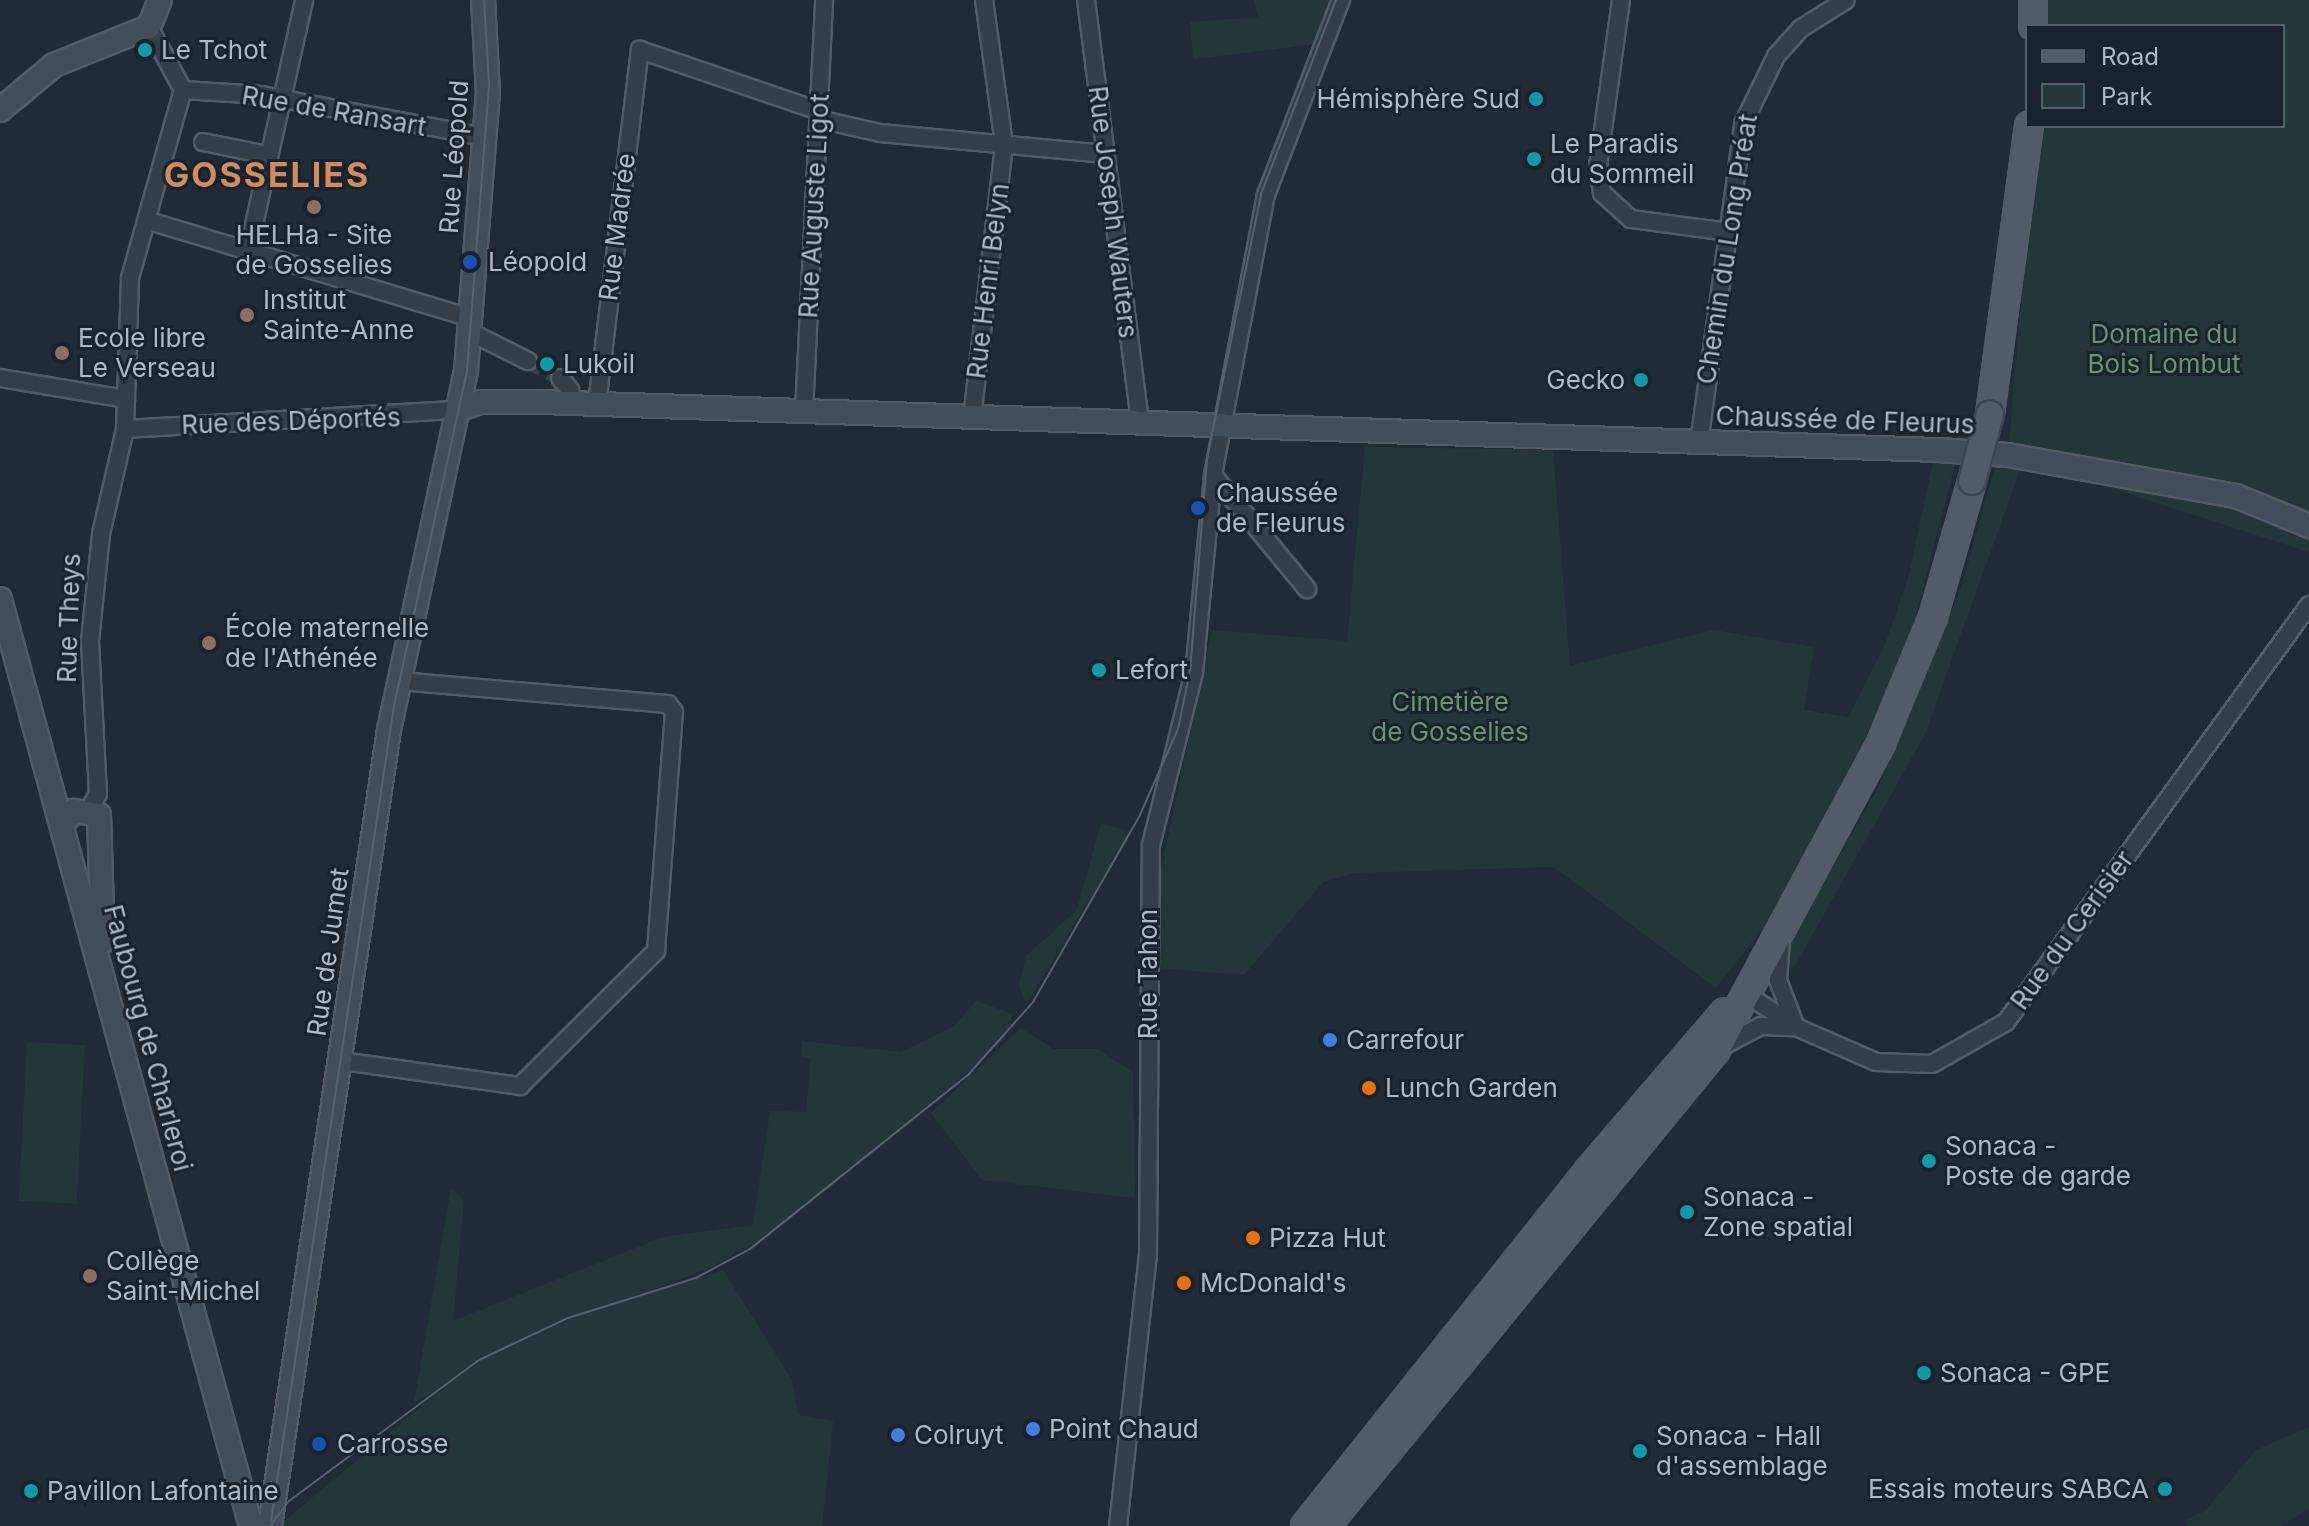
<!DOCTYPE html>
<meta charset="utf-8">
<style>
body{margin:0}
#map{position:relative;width:2309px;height:1526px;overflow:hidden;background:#212b38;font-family:Inter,sans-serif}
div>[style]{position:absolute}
.green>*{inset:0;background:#233739;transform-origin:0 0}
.minor-tunnel>*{height:16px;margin-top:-8px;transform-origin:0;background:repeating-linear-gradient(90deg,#36404d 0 16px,transparent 0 24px)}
.roads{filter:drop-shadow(2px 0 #525b66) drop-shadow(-2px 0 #525b66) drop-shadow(0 2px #525b66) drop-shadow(0 -2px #525b66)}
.minor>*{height:16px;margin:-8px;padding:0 8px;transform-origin:8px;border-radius:8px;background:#343d48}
.secondary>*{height:22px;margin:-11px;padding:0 11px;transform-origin:11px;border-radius:11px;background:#424d5b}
.primary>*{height:26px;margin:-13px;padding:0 13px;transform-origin:13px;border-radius:13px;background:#525c68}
.tram>*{height:2px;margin:-1px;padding:0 1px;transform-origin:1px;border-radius:1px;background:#56616f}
.bridges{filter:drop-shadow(2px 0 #3e4652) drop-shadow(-2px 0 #3e4652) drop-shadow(0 2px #3e4652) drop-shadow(0 -2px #3e4652)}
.primary-bridge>*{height:26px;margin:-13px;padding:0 13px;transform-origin:13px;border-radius:13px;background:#525c68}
.dots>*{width:22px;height:22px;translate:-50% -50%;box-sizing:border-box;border:4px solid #1a222d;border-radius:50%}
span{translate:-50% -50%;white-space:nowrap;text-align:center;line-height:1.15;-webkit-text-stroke:6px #1a222d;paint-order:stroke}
.poi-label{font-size:26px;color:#afb8c5}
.left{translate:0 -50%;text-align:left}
.right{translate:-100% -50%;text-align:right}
.street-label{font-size:26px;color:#afb8c5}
.park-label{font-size:26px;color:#67956f}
.district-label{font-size:34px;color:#d18b5d;font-weight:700;letter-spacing:2px}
.legend{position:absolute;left:2025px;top:24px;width:260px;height:104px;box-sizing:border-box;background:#1a222d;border:2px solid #565e6a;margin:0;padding:10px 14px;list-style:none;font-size:24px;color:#afb8c5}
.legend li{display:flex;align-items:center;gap:16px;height:40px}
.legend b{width:40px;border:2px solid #565e6a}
</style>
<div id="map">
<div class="green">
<div style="clip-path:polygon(1254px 0,1335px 0,1317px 44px,1193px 59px,1190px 22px,1258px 17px)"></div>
<div style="clip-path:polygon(2048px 0,2309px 0,2309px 552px,2008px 455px,2037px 126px,2283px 126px,2283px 26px,2045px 26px)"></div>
<div style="clip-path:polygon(1365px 447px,1553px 450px,1570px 666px,1714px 630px,1814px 647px,1804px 710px,1848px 717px,1885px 645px,1909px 575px,1933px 462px,1955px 465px,1908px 645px,1867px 738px,1789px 895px,1716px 988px,1554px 867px,1354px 873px,1323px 882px,1244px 975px,1157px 968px,1153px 908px,1212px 630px,1347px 641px)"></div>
<div style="clip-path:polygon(1996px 464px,2021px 467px,1925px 734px,1795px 966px,1785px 972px,1779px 962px,1880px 784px,1962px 585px)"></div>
<div style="clip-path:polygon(1101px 824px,1124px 829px,1127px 838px,1026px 1005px,1019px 986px,1026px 956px,1077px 910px)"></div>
<div style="clip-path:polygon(976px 1001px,1013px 1014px,1005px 1038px,940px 1098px,759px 1240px,708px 1269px,596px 1310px,723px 1270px,792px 1380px,798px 1415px,833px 1421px,822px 1526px,278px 1526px,446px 1386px,414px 1403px,451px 1188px,464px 1200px,453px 1321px,663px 1237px,753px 1225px,770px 1111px,806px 1112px,811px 1059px,802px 1057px,802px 1041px,901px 1052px,954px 1026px)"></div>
<div style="clip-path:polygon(1021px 1028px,1053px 1049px,1097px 1049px,1133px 1072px,1135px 1198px,982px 1180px,931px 1113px)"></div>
<div style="left:27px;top:1042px;width:58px;height:159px;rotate:3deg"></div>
<div style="clip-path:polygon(2309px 1427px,2309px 1508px,2281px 1526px,2188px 1526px,2185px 1520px,2205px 1511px,2256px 1450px)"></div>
</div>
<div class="minor-tunnel">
<div style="left:528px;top:361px;width:36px;rotate:28deg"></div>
</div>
<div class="roads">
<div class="minor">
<div style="left:1086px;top:0;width:427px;rotate:82.7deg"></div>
<div style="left:1621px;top:0;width:167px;rotate:97.9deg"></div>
<div style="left:1598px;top:165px;width:28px;rotate:82deg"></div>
<div style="left:1602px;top:193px;width:39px;rotate:42deg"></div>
<div style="left:1631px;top:219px;width:98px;rotate:7.6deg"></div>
<div style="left:149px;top:27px;width:72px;rotate:61.6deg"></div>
<div style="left:183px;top:90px;width:79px;rotate:3.6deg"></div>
<div style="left:262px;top:95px;width:226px;rotate:10.7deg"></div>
<div style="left:818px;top:119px;width:64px;rotate:12.7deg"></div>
<div style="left:880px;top:133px;width:227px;rotate:5.3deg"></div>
<div style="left:203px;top:142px;width:65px;rotate:11.5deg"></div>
<div style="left:149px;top:221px;width:336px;rotate:16.8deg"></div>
<div style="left:249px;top:247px;width:253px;rotate:-77.4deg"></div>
<div style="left:470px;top:332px;width:65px;rotate:26.6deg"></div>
<div style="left:0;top:378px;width:128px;rotate:9.5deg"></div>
<div style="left:560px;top:378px;width:16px;rotate:50deg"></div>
<div style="left:570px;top:390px;width:13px;rotate:94deg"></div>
<div style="left:597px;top:404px;width:357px;rotate:-83.1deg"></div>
<div style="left:640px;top:50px;width:189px;rotate:18.8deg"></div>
<div style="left:804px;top:412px;width:412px;rotate:-87.2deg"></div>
<div style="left:972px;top:418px;width:276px;rotate:-83.3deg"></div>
<div style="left:1004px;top:144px;width:145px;rotate:-97.9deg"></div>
<div style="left:125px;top:429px;width:333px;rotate:-3.3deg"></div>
<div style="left:1699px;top:443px;width:322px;rotate:-82.1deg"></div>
<div style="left:1743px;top:124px;width:76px;rotate:-64.1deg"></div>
<div style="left:1776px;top:56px;width:36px;rotate:-48deg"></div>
<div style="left:1800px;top:29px;width:54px;rotate:-32.2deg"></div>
<div style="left:1213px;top:475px;width:148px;rotate:50.5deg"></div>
<div style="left:89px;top:810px;width:18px;rotate:-61deg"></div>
<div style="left:98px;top:794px;width:153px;rotate:-93deg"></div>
<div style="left:90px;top:641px;width:108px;rotate:-84.1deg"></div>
<div style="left:101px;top:534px;width:108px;rotate:-77.1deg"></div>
<div style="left:125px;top:429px;width:151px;rotate:-88.1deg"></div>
<div style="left:130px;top:278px;width:195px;rotate:-74.3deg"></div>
<div style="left:1781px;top:940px;width:40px;rotate:94.3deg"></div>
<div style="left:1778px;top:980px;width:48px;rotate:69.3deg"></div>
<div style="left:1746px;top:994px;width:60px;rotate:33.4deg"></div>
<div style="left:1796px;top:1027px;width:87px;rotate:23.6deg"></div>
<div style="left:1876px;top:1062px;width:56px;rotate:2deg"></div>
<div style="left:1932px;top:1064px;width:85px;rotate:-29.6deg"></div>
<div style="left:2006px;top:1022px;width:515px;rotate:-54deg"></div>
<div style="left:1723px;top:1046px;width:43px;rotate:-27.8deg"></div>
<div style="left:1761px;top:1026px;width:33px;rotate:2deg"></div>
<div style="left:342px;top:1061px;width:180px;rotate:8deg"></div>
<div style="left:520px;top:1086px;width:192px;rotate:-44.8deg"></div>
<div style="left:656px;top:951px;width:240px;rotate:-85.7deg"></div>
<div style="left:674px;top:712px;width:10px;rotate:-127deg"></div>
<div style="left:668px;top:704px;width:271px;rotate:-175.1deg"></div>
<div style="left:1118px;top:1526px;width:272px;rotate:-83.7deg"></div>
<div style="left:1148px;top:1256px;width:411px;rotate:-89.6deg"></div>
<div style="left:1151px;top:845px;width:177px;rotate:-76deg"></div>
<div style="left:1194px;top:673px;width:199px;rotate:-84.5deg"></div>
<div style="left:1213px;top:475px;width:285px;rotate:-79.3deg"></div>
<div style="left:1266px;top:195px;width:209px;rotate:-69deg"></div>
</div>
<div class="secondary">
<div style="left:0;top:110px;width:70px;rotate:-39.8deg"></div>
<div style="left:54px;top:65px;width:102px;rotate:-21.8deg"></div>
<div style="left:149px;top:27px;width:29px;rotate:-68deg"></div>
<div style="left:457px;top:410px;width:24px;rotate:-19deg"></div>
<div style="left:480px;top:402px;width:61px"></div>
<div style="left:541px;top:402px;width:1399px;rotate:1.97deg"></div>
<div style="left:1939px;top:450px;width:69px;rotate:4.1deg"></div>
<div style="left:2008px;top:455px;width:232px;rotate:10.2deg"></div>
<div style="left:2236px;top:496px;width:79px;rotate:22.3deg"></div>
<div style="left:0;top:599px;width:960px;rotate:74.85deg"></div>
<div style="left:64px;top:822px;width:15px;rotate:-48deg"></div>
<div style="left:74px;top:811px;width:25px;rotate:9deg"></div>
<div style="left:99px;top:815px;width:126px;rotate:88.2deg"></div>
<div style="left:270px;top:1526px;width:805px;rotate:-81.5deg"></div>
<div style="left:389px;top:730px;width:367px;rotate:-77.9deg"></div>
<div style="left:466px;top:371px;width:278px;rotate:-85.5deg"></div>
<div style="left:488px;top:94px;width:94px;rotate:-93deg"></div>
</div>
<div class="primary">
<div style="left:2033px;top:26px;width:26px;rotate:-90deg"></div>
<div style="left:1990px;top:414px;width:291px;rotate:-82.3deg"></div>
<div style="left:1305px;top:1526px;width:455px;rotate:-51.4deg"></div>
<div style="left:1589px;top:1170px;width:208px;rotate:-49.3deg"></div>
<div style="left:1326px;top:1526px;width:615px;rotate:-50.67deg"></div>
<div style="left:1716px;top:1050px;width:349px;rotate:-61.7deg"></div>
<div style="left:1881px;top:743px;width:136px;rotate:-67.6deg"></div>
<div style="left:1933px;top:617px;width:141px;rotate:-74deg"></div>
</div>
</div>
<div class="tram">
<div style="left:271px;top:1521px;width:824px;rotate:-81.42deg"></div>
<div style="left:394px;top:706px;width:343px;rotate:-77.7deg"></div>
<div style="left:467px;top:371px;width:289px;rotate:-85.6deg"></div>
<div style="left:489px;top:83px;width:83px;rotate:-93.4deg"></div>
<div style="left:270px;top:1526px;width:31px;rotate:-53deg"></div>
<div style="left:289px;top:1501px;width:237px;rotate:-36.6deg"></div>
<div style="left:479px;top:1360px;width:98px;rotate:-25.3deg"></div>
<div style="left:568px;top:1318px;width:134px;rotate:-17.4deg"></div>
<div style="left:696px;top:1278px;width:61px;rotate:-28.2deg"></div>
<div style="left:750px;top:1249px;width:279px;rotate:-38.6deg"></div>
<div style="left:968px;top:1075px;width:98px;rotate:-48.3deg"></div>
<div style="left:1033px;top:1002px;width:215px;rotate:-60.2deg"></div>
<div style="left:1140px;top:815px;width:94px;rotate:-66.2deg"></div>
<div style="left:1178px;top:729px;width:59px;rotate:-78.3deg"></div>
<div style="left:1190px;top:671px;width:214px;rotate:-85.4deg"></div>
<div style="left:1207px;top:458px;width:269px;rotate:-78.4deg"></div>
<div style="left:1261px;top:194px;width:208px;rotate:-68.9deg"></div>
</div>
<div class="bridges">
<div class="primary-bridge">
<div style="left:1972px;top:481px;width:69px;rotate:-75deg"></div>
</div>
</div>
<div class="dots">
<div style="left:145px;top:50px;background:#0f9aa8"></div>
<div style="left:1536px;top:99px;background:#0f9aa8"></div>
<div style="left:1534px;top:159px;background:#0f9aa8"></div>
<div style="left:314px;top:207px;background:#8d6e63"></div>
<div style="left:470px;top:262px;background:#1a4fb4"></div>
<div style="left:247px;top:315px;background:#8d6e63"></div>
<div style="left:62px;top:353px;background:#8d6e63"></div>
<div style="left:547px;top:364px;background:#0f9aa8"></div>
<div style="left:1641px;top:380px;background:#0f9aa8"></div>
<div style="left:1198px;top:508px;background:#1a4fb4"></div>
<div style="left:209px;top:643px;background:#8d6e63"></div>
<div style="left:1099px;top:670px;background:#0f9aa8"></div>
<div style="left:1330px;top:1040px;background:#3f7fe0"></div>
<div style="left:1369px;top:1088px;background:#e8710a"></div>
<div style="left:1929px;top:1161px;background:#0f9aa8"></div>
<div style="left:1687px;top:1212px;background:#0f9aa8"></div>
<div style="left:1253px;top:1238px;background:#e8710a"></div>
<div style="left:90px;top:1276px;background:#8d6e63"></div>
<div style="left:1184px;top:1283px;background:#e8710a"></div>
<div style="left:1924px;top:1373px;background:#0f9aa8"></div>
<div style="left:1033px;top:1429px;background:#3f7fe0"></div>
<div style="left:898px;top:1435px;background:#3f7fe0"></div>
<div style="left:319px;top:1444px;background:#1a4fb4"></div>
<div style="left:1640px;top:1451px;background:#0f9aa8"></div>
<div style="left:2165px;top:1489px;background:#0f9aa8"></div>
<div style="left:31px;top:1491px;background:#0f9aa8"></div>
</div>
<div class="poi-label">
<span class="left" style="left:161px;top:50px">Le Tchot</span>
<span class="right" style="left:1520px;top:99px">Hémisphère Sud</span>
<span class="left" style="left:1550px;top:159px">Le Paradis<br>du Sommeil</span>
<span style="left:314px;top:250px">HELHa - Site<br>de Gosselies</span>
<span class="left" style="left:488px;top:262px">Léopold</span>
<span class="left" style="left:263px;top:315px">Institut<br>Sainte-Anne</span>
<span class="left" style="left:78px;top:353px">Ecole libre<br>Le Verseau</span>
<span class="left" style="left:563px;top:364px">Lukoil</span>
<span class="right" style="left:1625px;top:380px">Gecko</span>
<span class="left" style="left:1216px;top:508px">Chaussée<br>de Fleurus</span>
<span class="left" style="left:225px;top:643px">École maternelle<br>de l'Athénée</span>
<span class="left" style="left:1115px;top:670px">Lefort</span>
<span class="left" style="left:1346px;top:1040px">Carrefour</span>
<span class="left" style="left:1385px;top:1088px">Lunch Garden</span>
<span class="left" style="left:1945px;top:1161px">Sonaca -<br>Poste de garde</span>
<span class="left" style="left:1703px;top:1212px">Sonaca -<br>Zone spatial</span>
<span class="left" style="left:1269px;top:1238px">Pizza Hut</span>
<span class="left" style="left:106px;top:1276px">Collège<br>Saint-Michel</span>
<span class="left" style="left:1200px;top:1283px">McDonald's</span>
<span class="left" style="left:1940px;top:1373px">Sonaca - GPE</span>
<span class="left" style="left:1049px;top:1429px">Point Chaud</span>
<span class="left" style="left:914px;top:1435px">Colruyt</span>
<span class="left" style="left:1656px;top:1451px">Sonaca - Hall<br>d'assemblage</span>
<span class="left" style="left:337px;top:1444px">Carrosse</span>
<span class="right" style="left:2149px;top:1489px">Essais moteurs SABCA</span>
<span class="left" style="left:47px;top:1491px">Pavillon Lafontaine</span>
</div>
<div class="street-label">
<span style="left:334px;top:111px;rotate:10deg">Rue de Ransart</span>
<span style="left:454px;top:157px;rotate:-86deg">Rue Léopold</span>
<span style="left:814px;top:206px;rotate:-87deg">Rue Auguste Ligot</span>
<span style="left:1113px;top:212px;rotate:83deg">Rue Joseph Wauters</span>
<span style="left:617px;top:227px;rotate:-83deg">Rue Madrée</span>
<span style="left:1727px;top:249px;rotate:-81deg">Chemin du Long Préat</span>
<span style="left:988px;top:281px;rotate:-83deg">Rue Henri Belyn</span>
<span style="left:1845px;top:420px;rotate:2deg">Chaussée de Fleurus</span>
<span style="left:291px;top:421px;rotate:-2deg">Rue des Déportés</span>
<span style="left:69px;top:618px;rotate:-88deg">Rue Theys</span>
<span style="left:2072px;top:930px;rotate:-54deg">Rue du Cerisier</span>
<span style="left:328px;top:952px;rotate:-82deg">Rue de Jumet</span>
<span style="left:1148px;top:974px;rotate:-90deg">Rue Tahon</span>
<span style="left:148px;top:1038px;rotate:75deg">Faubourg de Charleroi</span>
</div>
<div class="park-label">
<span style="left:2164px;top:349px">Domaine du<br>Bois Lombut</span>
<span style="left:1450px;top:717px">Cimetière<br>de Gosselies</span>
</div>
<div class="district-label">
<span style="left:267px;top:175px">GOSSELIES</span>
</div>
<ul class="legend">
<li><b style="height:10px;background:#525c68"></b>Road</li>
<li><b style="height:22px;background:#233739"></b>Park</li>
</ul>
</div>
